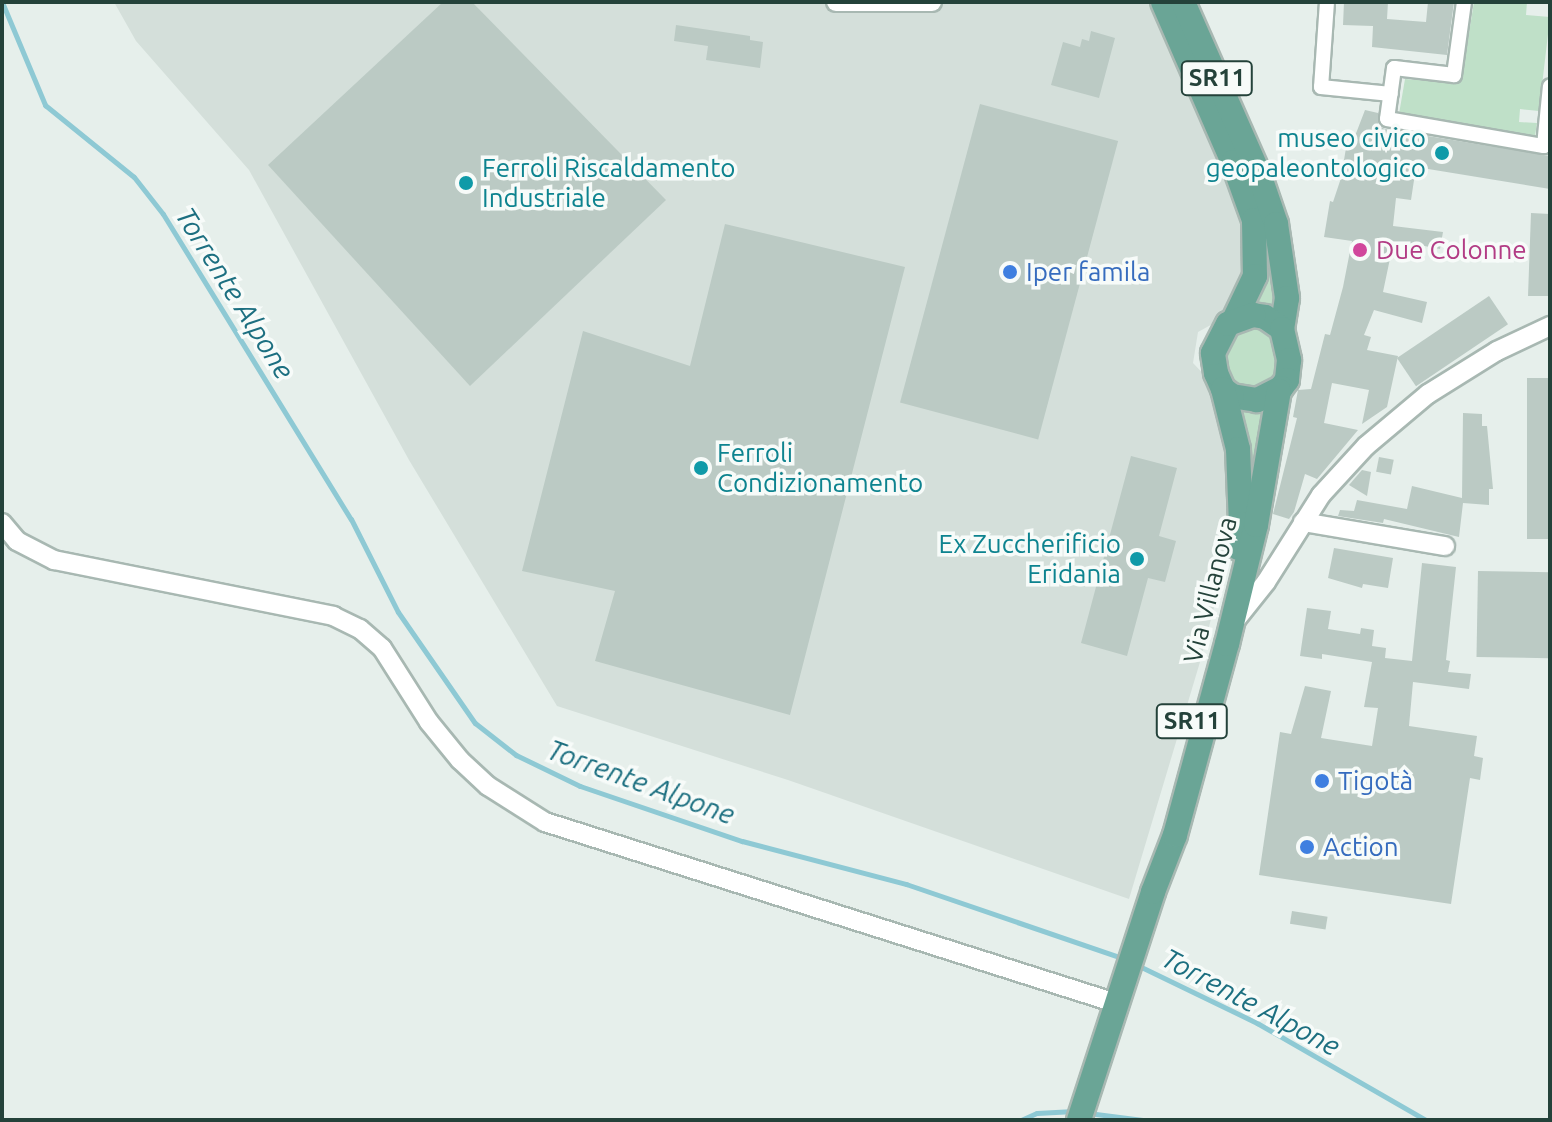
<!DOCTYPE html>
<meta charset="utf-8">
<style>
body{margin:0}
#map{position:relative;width:1552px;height:1122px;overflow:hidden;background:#e6efeb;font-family:Ubuntu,sans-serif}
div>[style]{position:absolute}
.built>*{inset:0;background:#d4dfda}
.green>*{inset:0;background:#bfe0c8}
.stream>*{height:5px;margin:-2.5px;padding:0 2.5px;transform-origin:2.5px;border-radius:2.5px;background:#8ec9d4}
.building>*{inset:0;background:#bbcac4;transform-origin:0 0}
.roads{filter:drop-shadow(2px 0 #a8b8b2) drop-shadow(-2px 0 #a8b8b2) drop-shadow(0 2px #a8b8b2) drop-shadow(0 -2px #a8b8b2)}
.pedestrian>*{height:14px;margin:-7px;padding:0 7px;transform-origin:7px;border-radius:7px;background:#fff}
.minor>*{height:18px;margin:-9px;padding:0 9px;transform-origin:9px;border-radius:9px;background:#fff}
.primary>*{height:24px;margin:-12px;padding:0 12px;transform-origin:12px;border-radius:12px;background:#6aa596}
.dots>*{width:22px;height:22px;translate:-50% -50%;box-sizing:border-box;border:4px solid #f7fbf9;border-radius:50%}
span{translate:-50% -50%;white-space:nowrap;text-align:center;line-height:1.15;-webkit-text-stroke:7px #f7fbf9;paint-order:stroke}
.shield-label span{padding:2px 6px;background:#f7fbf9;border:2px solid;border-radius:6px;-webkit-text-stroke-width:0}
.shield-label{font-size:24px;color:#24423a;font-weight:700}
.culture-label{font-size:26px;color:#0d838f}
.right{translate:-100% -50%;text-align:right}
.left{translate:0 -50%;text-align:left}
.hotel-label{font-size:26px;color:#b23c85}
.shop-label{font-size:26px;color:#366cbe}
.street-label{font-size:26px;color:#24423a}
.water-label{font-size:28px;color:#1c6f80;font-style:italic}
.frame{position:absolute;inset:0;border:4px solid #24423a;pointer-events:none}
</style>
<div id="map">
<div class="built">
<div style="clip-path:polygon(114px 2px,1158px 2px,1248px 229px,1243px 287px,1218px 321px,1198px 332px,1193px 363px,1213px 384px,1230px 444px,1232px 537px,1200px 662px,1129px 899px,788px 780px,557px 706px,409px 460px,249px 170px,136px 41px)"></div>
</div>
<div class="green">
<div style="clip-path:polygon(1474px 2px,1527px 2px,1526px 15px,1550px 17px,1539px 111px,1520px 109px,1519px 122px,1537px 123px,1535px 136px,1399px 114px,1405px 79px,1456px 83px,1462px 76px)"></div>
<div style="clip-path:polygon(1264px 227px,1277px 312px,1255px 305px,1264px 283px)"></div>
<div style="clip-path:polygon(1250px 328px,1263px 329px,1270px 334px,1277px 350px,1277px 367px,1269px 384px,1252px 390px,1233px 383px,1227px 369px,1228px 351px,1234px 336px)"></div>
<div style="clip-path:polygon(1262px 410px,1256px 446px,1254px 468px,1242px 412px)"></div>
</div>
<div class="stream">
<div style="left:2px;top:2px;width:112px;rotate:67.3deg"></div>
<div style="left:45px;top:105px;width:114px;rotate:39deg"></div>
<div style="left:134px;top:177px;width:47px;rotate:51.9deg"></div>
<div style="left:163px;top:214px;width:358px;rotate:58.4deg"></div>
<div style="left:351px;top:519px;width:104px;rotate:63.2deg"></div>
<div style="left:398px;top:612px;width:135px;rotate:55.3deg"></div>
<div style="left:475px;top:723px;width:52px;rotate:38deg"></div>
<div style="left:516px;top:755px;width:71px;rotate:25.8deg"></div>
<div style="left:580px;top:786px;width:171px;rotate:18.8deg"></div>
<div style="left:742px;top:841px;width:170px;rotate:14.7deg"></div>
<div style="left:906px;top:884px;width:228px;rotate:18.9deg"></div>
<div style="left:1135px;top:964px;width:136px;rotate:25.8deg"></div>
<div style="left:1257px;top:1023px;width:195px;rotate:29.9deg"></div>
<div style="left:1088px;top:1113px;width:55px;rotate:7.3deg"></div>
<div style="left:1021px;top:1120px;width:17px;rotate:-24deg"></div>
<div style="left:1037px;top:1113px;width:37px;rotate:-3deg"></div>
</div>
<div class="building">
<div style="clip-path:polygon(443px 2px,472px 2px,666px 200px,470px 386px,268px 165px)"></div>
<div style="clip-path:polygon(1344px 2px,1388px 2px,1387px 19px,1426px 22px,1428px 2px,1454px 2px,1447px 55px,1372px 47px,1373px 26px,1343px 25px)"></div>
<div style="clip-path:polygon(676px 25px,750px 36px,750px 40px,763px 42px,760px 68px,706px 60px,708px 46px,674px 41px)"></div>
<div style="clip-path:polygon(1091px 31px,1115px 38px,1099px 98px,1051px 85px,1063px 42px,1080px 47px,1082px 39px,1089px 41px)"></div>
<div style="left:980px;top:104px;width:143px;height:309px;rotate:15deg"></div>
<div style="clip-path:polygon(1365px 110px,1378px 113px,1378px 126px,1385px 129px,1550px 156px,1550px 189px,1416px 167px,1411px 200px,1396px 198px,1393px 226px,1443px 232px,1440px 249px,1409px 243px,1407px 253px,1392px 249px,1383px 292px,1427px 302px,1422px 323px,1374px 310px,1364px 335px,1371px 337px,1367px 350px,1398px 356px,1387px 407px,1362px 424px,1369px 390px,1332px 383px,1324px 423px,1358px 430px,1317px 479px,1305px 474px,1294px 512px,1289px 519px,1273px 514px,1297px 418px,1293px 417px,1298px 390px,1311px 389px,1325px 334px,1330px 335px,1343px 287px,1352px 241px,1324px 237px,1330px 201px,1333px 202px,1341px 178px,1346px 148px,1350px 149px)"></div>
<div style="clip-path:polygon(1531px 213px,1550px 214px,1550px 296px,1528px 296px)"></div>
<div style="clip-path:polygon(725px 224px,905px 267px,790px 715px,595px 661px,615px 591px,522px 571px,583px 331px,690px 366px)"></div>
<div style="left:1489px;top:296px;width:34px;height:111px;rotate:56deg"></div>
<div style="left:1527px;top:378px;width:23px;height:161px"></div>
<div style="clip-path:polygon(1463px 413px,1482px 414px,1482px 426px,1487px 426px,1493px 489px,1489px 489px,1489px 505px,1463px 503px,1459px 537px,1384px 519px,1383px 523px,1338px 516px,1340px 510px,1354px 511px,1357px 500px,1407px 509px,1412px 486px,1462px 498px)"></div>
<div style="clip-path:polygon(1131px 456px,1177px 468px,1159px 536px,1176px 541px,1165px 582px,1148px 578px,1127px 656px,1081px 643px)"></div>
<div style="left:1379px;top:457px;width:15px;height:15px;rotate:11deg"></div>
<div style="clip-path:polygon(1362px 470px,1371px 472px,1367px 496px,1349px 485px)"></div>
<div style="clip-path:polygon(1334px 548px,1393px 558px,1388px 588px,1363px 584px,1362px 588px,1328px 578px)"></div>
<div style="clip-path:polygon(1422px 563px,1456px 567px,1446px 660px,1450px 661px,1448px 672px,1471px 674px,1469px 689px,1413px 682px,1409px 726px,1477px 736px,1474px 756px,1483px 758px,1480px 780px,1470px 778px,1451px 904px,1259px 875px,1280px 732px,1291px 734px,1305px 686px,1331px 691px,1321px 738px,1372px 746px,1378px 708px,1364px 707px,1372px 662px,1322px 654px,1322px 659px,1300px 656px,1307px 608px,1331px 611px,1328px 629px,1360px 634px,1361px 628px,1374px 630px,1372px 646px,1386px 648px,1385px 658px,1412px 661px)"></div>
<div style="left:1478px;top:571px;width:72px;height:86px;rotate:1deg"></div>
<div style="left:1292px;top:911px;width:36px;height:13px;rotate:9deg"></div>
</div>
<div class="roads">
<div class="pedestrian">
<div style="left:1327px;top:2px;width:85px;rotate:94deg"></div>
<div style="left:1321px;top:87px;width:70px;rotate:5.7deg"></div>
<div style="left:1464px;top:2px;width:74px;rotate:97.8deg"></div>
<div style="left:1454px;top:75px;width:60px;rotate:-173.3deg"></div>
<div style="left:1394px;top:68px;width:51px;rotate:97.8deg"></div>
<div style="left:1387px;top:119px;width:159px;rotate:9.8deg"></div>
<div style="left:1544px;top:146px;width:60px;rotate:-84.3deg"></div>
</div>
<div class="minor">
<div style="left:836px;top:2px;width:96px"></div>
<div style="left:1303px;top:522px;width:144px;rotate:9.6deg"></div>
<div style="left:2px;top:523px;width:23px;rotate:50deg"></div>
<div style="left:17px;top:541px;width:42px;rotate:27.2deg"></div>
<div style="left:54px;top:560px;width:285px;rotate:11.3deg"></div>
<div style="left:333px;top:616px;width:30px;rotate:26deg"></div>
<div style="left:360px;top:629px;width:29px;rotate:41deg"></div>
<div style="left:382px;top:648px;width:88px;rotate:57.6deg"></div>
<div style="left:429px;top:722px;width:49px;rotate:50.8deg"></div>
<div style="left:460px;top:760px;width:38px;rotate:43deg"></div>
<div style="left:488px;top:786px;width:67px;rotate:32.3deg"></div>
<div style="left:545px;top:822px;width:599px;rotate:17.59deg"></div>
<div style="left:1235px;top:621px;width:50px;rotate:-51.5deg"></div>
<div style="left:1266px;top:582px;width:103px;rotate:-57.7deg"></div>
<div style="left:1321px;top:495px;width:67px;rotate:-47.4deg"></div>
<div style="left:1366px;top:446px;width:81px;rotate:-40deg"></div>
<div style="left:1428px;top:394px;width:81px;rotate:-31.9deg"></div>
<div style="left:1497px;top:351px;width:59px;rotate:-25.3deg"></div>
</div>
<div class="primary">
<div style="left:1163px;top:2px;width:175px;rotate:66.4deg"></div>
<div style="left:1233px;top:162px;width:62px;rotate:70.1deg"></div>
<div style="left:1254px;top:220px;width:56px;rotate:89deg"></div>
<div style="left:1255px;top:276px;width:49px;rotate:115.5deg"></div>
<div style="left:1183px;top:2px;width:188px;rotate:66.2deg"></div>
<div style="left:1259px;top:174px;width:53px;rotate:71.2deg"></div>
<div style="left:1276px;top:224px;width:75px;rotate:81.5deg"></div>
<div style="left:1287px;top:298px;width:31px;rotate:99deg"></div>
<div style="left:1253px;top:315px;width:12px;rotate:9deg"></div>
<div style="left:1265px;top:317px;width:21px;rotate:35deg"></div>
<div style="left:1282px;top:329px;width:32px;rotate:77deg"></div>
<div style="left:1289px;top:360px;width:20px;rotate:96deg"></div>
<div style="left:1287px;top:380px;width:10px;rotate:127deg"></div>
<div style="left:1281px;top:388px;width:27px;rotate:153deg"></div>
<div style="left:1257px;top:400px;width:25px;rotate:-171deg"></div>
<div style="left:1232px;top:396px;width:11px;rotate:-142deg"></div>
<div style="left:1223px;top:389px;width:17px;rotate:-114deg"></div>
<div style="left:1216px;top:373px;width:20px;rotate:-99deg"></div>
<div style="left:1213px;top:353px;width:33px;rotate:-63deg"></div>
<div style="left:1228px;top:324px;width:27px;rotate:-20deg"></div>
<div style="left:1223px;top:389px;width:62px;rotate:76deg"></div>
<div style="left:1238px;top:449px;width:75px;rotate:87.7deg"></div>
<div style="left:1241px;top:524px;width:24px;rotate:97deg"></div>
<div style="left:1079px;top:1120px;width:240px;rotate:-72deg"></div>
<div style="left:1153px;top:892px;width:61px;rotate:-68.9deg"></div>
<div style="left:1175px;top:835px;width:198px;rotate:-74.8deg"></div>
<div style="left:1227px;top:644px;width:122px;rotate:-76.3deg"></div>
<div style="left:1256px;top:525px;width:136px;rotate:-80.3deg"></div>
</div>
</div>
<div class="dots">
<div style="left:1442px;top:153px;background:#0f9aa8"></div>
<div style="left:466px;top:183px;background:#0f9aa8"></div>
<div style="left:1360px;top:250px;background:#d1479c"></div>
<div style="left:1010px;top:272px;background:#3f7fe0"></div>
<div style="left:701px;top:468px;background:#0f9aa8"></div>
<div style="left:1137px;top:559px;background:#0f9aa8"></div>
<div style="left:1322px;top:781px;background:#3f7fe0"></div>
<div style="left:1307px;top:847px;background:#3f7fe0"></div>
</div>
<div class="shield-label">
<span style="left:1217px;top:78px">SR11</span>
<span style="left:1192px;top:721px">SR11</span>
</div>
<div class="culture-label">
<span class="right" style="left:1426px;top:153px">museo civico<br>geopaleontologico</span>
<span class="left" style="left:482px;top:183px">Ferroli Riscaldamento<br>Industriale</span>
<span class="left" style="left:717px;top:468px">Ferroli<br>Condizionamento</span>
<span class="right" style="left:1121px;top:559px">Ex Zuccherificio<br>Eridania</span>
</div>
<div class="hotel-label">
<span class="left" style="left:1376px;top:250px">Due Colonne</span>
</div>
<div class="shop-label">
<span class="left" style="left:1026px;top:272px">Iper famila</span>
<span class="left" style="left:1338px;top:781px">Tigotà</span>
<span class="left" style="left:1323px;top:847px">Action</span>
</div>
<div class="street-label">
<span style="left:1210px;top:590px;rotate:-76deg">Via Villanova</span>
</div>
<div class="water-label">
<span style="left:235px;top:293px;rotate:58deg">Torrente Alpone</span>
<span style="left:641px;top:782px;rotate:20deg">Torrente Alpone</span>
<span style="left:1251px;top:1002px;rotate:28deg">Torrente Alpone</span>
</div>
<div class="frame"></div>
</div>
